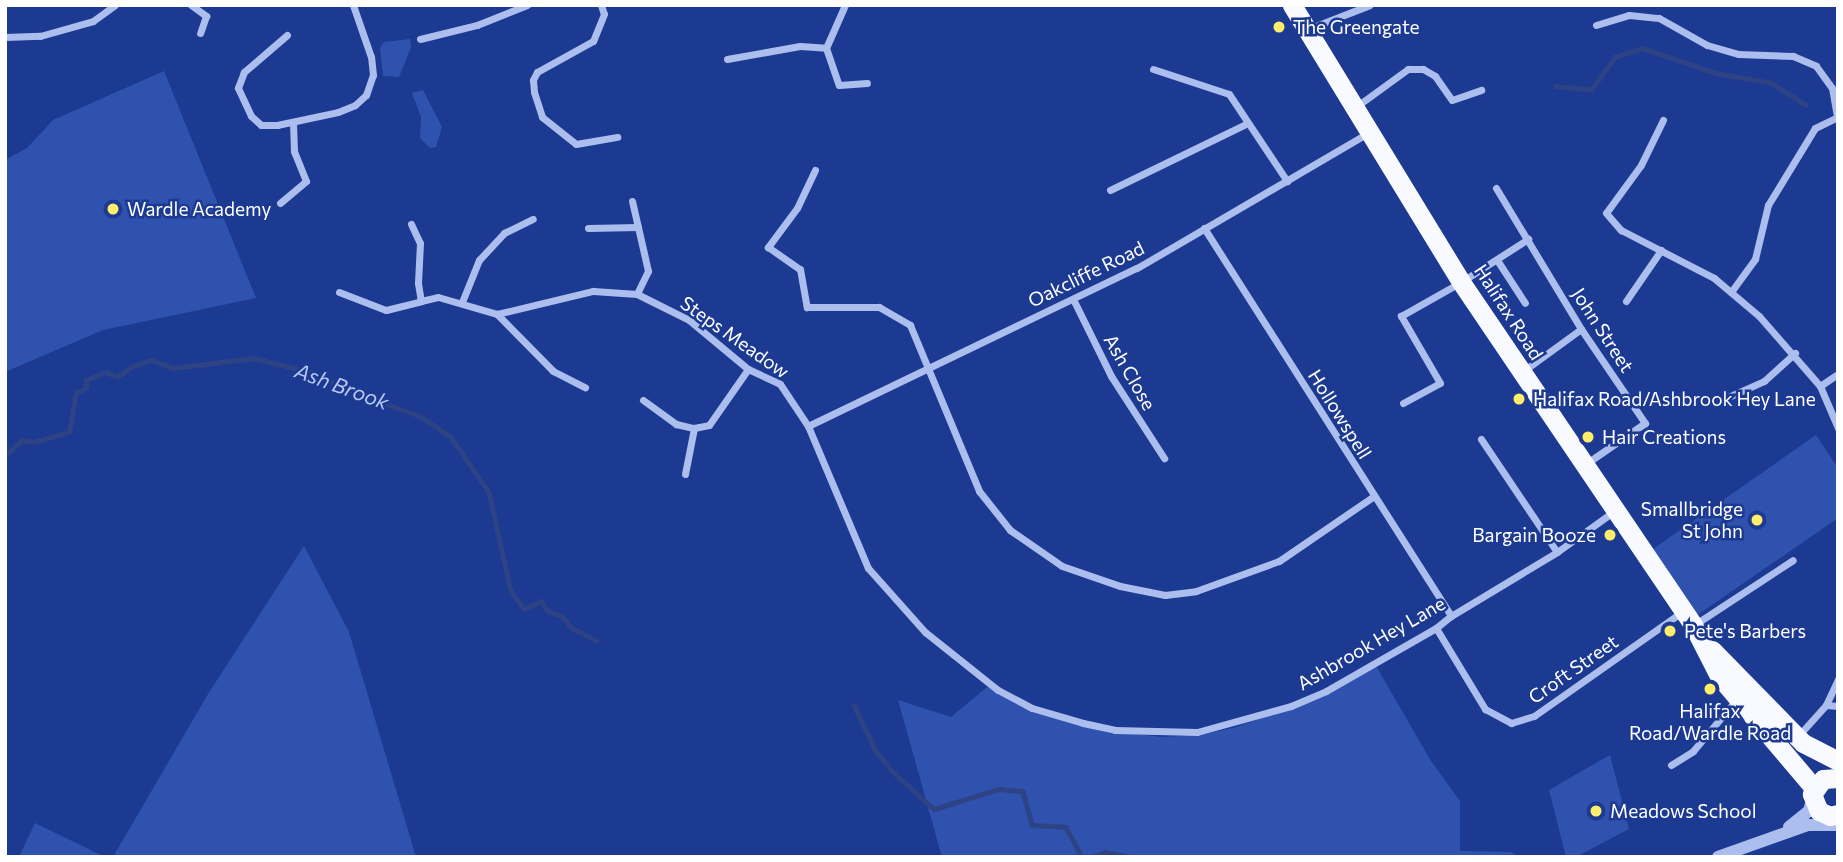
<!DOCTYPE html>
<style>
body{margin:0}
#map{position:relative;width:1843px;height:862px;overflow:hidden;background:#1c3a91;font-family:Commissioner,sans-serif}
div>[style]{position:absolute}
.green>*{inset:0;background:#3052af}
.stream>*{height:4.5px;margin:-2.25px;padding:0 2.25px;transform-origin:2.25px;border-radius:2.25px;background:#2d4384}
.minor>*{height:7px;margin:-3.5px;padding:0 3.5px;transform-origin:3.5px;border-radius:3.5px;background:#acbeee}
.tertiary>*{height:12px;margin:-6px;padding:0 6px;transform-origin:6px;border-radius:6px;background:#acbeee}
.trunk>*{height:19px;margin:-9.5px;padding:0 9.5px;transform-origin:9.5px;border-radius:9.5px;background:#f9faff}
.dots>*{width:19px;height:19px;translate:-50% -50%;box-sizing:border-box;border:4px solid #1c3a91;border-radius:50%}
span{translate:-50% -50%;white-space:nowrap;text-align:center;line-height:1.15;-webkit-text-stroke:5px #1c3a91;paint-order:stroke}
.poi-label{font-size:19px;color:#fff}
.left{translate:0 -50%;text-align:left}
.right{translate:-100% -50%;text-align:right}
.street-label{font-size:19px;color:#fff}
.water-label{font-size:21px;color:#b8c9f5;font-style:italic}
.frame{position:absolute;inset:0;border:7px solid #fff;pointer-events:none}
</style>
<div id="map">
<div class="green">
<div style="clip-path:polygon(410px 39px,411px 47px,399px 77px,383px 76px,380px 48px,384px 42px)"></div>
<div style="clip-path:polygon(164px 71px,256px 298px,103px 330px,5px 372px,5px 160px,27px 148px,53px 120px)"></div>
<div style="clip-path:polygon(423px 90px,442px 127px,436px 147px,430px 148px,420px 138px,421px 117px,412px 93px)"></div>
<div style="clip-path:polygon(1816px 435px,1838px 468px,1838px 518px,1696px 616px,1653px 549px)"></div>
<div style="clip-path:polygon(304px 546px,349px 632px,416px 857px,113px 857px,208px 694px)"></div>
<div style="clip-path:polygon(1376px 666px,1431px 761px,1460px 801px,1460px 851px,1511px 852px,1518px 857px,942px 857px,898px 700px,951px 717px,987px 687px,1031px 710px,1079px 726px,1161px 737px,1199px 735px,1233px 728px,1295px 707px)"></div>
<div style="clip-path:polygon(1610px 755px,1629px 829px,1576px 857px,1566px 857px,1549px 790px)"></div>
<div style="clip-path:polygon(35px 823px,105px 857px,19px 857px)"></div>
</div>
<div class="stream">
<div style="left:1555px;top:86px;width:36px;rotate:6deg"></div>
<div style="left:1591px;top:90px;width:41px;rotate:-54deg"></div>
<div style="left:1615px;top:57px;width:28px;rotate:-18deg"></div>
<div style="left:1642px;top:48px;width:78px;rotate:18.7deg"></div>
<div style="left:1716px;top:73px;width:57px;rotate:10.1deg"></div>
<div style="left:1772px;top:83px;width:40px;rotate:32.9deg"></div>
<div style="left:5px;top:456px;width:23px;rotate:-43deg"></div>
<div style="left:22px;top:440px;width:12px;rotate:9deg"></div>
<div style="left:34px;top:442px;width:36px;rotate:-16deg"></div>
<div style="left:69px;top:432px;width:40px;rotate:-80deg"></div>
<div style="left:76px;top:393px;width:11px;rotate:-27deg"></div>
<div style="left:86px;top:388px;width:8px;rotate:-90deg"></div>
<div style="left:86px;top:380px;width:22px;rotate:-22deg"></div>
<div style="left:106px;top:372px;width:12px;rotate:24deg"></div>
<div style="left:117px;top:377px;width:19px;rotate:-35deg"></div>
<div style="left:133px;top:366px;width:20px;rotate:-18deg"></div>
<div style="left:152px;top:360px;width:22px;rotate:21deg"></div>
<div style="left:173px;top:368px;width:81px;rotate:-7.1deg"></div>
<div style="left:253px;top:358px;width:67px;rotate:13.8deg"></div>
<div style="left:318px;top:374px;width:31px;rotate:29deg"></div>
<div style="left:345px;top:389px;width:80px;rotate:19.8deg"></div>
<div style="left:420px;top:416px;width:37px;rotate:34deg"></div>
<div style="left:451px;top:437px;width:67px;rotate:55.4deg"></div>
<div style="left:489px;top:492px;width:101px;rotate:77.5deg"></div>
<div style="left:511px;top:591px;width:22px;rotate:54deg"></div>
<div style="left:524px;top:609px;width:19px;rotate:-25deg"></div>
<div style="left:541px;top:601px;width:12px;rotate:55deg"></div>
<div style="left:548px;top:611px;width:15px;rotate:20deg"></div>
<div style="left:562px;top:616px;width:16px;rotate:50deg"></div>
<div style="left:572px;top:628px;width:27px;rotate:27deg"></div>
<div style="left:854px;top:705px;width:51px;rotate:64.4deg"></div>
<div style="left:876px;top:751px;width:26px;rotate:51deg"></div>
<div style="left:892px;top:771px;width:57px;rotate:42.1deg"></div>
<div style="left:934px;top:809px;width:68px;rotate:-17.1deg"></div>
<div style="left:999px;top:789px;width:24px;rotate:5deg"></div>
<div style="left:1023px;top:791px;width:35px;rotate:75deg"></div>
<div style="left:1032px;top:825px;width:34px;rotate:3deg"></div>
<div style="left:1066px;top:827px;width:34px;rotate:62deg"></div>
<div style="left:1092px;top:857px;width:14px;rotate:-21deg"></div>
<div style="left:1105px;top:852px;width:25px;rotate:11deg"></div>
</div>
<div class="minor">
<div style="left:191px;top:5px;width:19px;rotate:36deg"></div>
<div style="left:206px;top:16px;width:18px;rotate:109deg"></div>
<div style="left:601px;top:5px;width:9px;rotate:72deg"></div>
<div style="left:604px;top:14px;width:29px;rotate:112deg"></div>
<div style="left:593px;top:41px;width:64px;rotate:151deg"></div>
<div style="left:537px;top:72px;width:9px;rotate:117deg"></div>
<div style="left:533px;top:80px;width:12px;rotate:85deg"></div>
<div style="left:534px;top:92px;width:26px;rotate:72deg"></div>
<div style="left:542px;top:117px;width:43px;rotate:38.5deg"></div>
<div style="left:576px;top:144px;width:42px;rotate:-9.7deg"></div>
<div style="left:1596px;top:25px;width:34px;rotate:-17deg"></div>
<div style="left:1629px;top:15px;width:30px;rotate:6deg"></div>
<div style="left:1659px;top:18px;width:55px;rotate:29.4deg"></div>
<div style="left:1707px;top:45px;width:32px;rotate:16deg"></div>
<div style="left:1738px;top:54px;width:55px;rotate:2.1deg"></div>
<div style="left:1793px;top:56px;width:25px;rotate:23deg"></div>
<div style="left:1816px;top:66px;width:27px;rotate:54deg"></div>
<div style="left:1832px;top:88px;width:29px;rotate:80deg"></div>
<div style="left:1308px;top:29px;width:66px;rotate:-21.2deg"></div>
<div style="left:287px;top:35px;width:57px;rotate:139.3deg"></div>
<div style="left:244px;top:72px;width:17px;rotate:111deg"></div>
<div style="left:238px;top:88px;width:31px;rotate:65deg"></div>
<div style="left:251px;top:116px;width:13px;rotate:42deg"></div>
<div style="left:261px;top:125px;width:16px"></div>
<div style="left:277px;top:125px;width:62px;rotate:-12deg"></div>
<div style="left:338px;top:112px;width:18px;rotate:-22deg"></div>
<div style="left:355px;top:105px;width:15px;rotate:-42deg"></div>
<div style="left:366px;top:95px;width:21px;rotate:-71deg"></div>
<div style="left:373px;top:75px;width:18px;rotate:-96deg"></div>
<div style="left:371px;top:57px;width:55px;rotate:-109.1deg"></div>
<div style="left:5px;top:37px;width:35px;rotate:-2deg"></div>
<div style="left:40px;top:36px;width:55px;rotate:-15.8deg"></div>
<div style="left:93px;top:21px;width:27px;rotate:-36deg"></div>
<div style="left:420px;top:39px;width:59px;rotate:-13.8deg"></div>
<div style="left:477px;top:25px;width:54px;rotate:-21.8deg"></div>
<div style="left:826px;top:48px;width:39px;rotate:71deg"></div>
<div style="left:839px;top:85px;width:28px;rotate:-4deg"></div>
<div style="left:727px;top:59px;width:74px;rotate:-10.1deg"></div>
<div style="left:800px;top:46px;width:26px;rotate:4deg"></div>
<div style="left:826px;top:48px;width:47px;rotate:-66.2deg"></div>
<div style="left:1153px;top:69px;width:80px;rotate:18.2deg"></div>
<div style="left:1229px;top:94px;width:105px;rotate:56.3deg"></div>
<div style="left:1357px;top:106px;width:63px;rotate:-36deg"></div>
<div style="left:1408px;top:69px;width:15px"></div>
<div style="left:1423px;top:69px;width:14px;rotate:30deg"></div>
<div style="left:1435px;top:76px;width:29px;rotate:55deg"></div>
<div style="left:1452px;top:100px;width:31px;rotate:-19deg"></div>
<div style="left:1663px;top:120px;width:50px;rotate:116.1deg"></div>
<div style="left:1641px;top:165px;width:59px;rotate:126.1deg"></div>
<div style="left:1606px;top:213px;width:23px;rotate:49deg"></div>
<div style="left:1621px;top:230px;width:105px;rotate:27.3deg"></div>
<div style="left:1714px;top:278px;width:59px;rotate:40.2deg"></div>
<div style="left:1759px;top:316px;width:93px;rotate:48.9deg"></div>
<div style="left:1820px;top:386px;width:46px;rotate:66.8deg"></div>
<div style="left:815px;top:170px;width:42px;rotate:115.3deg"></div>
<div style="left:797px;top:208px;width:49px;rotate:126.6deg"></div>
<div style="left:768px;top:247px;width:39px;rotate:35deg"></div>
<div style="left:800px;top:269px;width:39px;rotate:80deg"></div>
<div style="left:807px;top:307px;width:72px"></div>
<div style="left:879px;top:307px;width:36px;rotate:30deg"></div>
<div style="left:910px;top:325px;width:180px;rotate:67.4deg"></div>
<div style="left:979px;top:491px;width:50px;rotate:51.5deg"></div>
<div style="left:1010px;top:530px;width:63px;rotate:34.7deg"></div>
<div style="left:1062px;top:566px;width:61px;rotate:19deg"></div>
<div style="left:1120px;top:586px;width:46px;rotate:11.3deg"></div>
<div style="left:1165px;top:595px;width:31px;rotate:-7deg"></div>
<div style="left:1196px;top:591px;width:88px;rotate:-19.9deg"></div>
<div style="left:1279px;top:561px;width:115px;rotate:-34.4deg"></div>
<div style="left:1496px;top:188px;width:165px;rotate:58.9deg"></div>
<div style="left:1581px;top:329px;width:114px;rotate:55.8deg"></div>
<div style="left:1645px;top:423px;width:70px;rotate:145.4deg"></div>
<div style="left:1110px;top:190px;width:153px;rotate:-25.9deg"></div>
<div style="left:632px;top:201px;width:72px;rotate:77.1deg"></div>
<div style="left:648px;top:271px;width:25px;rotate:116deg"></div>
<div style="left:280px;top:203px;width:34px;rotate:-40deg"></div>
<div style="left:306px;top:181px;width:32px;rotate:-112deg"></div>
<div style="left:294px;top:151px;width:29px;rotate:-92deg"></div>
<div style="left:411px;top:224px;width:21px;rotate:65deg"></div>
<div style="left:420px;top:243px;width:40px;rotate:92.9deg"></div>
<div style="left:418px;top:283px;width:18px;rotate:81deg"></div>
<div style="left:421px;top:301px;width:17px;rotate:-13deg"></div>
<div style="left:438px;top:297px;width:61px;rotate:16.1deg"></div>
<div style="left:497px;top:314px;width:99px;rotate:-13.5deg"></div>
<div style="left:593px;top:291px;width:44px;rotate:3.9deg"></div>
<div style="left:637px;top:294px;width:58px;rotate:26.6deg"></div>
<div style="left:689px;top:320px;width:77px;rotate:39.7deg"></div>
<div style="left:748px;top:369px;width:35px;rotate:25deg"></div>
<div style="left:780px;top:384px;width:50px;rotate:56.3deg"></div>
<div style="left:808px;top:426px;width:154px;rotate:67.1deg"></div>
<div style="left:868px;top:568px;width:86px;rotate:48.3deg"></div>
<div style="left:925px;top:632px;width:93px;rotate:38.5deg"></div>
<div style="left:998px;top:690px;width:38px;rotate:28deg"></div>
<div style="left:1032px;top:708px;width:53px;rotate:16.4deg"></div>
<div style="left:1083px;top:723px;width:33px;rotate:12deg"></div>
<div style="left:1115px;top:730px;width:82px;rotate:1.4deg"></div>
<div style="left:1197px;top:732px;width:98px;rotate:-15.5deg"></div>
<div style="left:1291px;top:706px;width:38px;rotate:-23deg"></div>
<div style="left:1326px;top:691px;width:127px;rotate:-29.8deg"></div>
<div style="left:1436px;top:628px;width:19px;rotate:-39deg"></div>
<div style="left:1451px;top:616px;width:124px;rotate:-31.1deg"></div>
<div style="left:1557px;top:552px;width:69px;rotate:-35.5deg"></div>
<div style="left:588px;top:228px;width:50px;rotate:-1.1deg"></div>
<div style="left:1204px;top:228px;width:460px;rotate:57.5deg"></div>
<div style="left:1497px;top:260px;width:51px;rotate:56.9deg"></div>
<div style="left:339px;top:292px;width:50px;rotate:21deg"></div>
<div style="left:386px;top:310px;width:36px;rotate:-14deg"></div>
<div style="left:1731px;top:292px;width:41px;rotate:-54deg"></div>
<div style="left:1755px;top:259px;width:56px;rotate:-76.5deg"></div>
<div style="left:1768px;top:205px;width:90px;rotate:-58.6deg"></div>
<div style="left:1815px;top:128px;width:25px;rotate:-26deg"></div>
<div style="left:1073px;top:299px;width:86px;rotate:63.7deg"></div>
<div style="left:1111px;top:376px;width:98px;rotate:57.1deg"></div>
<div style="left:1626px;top:301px;width:62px;rotate:-55.5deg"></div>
<div style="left:462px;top:302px;width:45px;rotate:-68deg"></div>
<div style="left:479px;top:260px;width:37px;rotate:-47deg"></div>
<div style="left:504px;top:233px;width:32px;rotate:-26deg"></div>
<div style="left:497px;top:314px;width:80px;rotate:45.5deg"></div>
<div style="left:553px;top:371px;width:36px;rotate:27deg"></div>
<div style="left:1522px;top:372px;width:73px;rotate:-36.1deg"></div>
<div style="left:1820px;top:386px;width:22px;rotate:-34deg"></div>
<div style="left:1726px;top:398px;width:42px;rotate:-24.1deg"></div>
<div style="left:1764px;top:381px;width:42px;rotate:-42.1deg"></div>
<div style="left:643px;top:400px;width:41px;rotate:36deg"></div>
<div style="left:676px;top:424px;width:18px;rotate:13deg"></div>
<div style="left:694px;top:428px;width:15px;rotate:-11deg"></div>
<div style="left:709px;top:425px;width:68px;rotate:-55.1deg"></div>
<div style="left:1403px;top:403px;width:42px;rotate:-28.4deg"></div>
<div style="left:1440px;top:383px;width:78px;rotate:-120.2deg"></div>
<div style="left:1401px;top:316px;width:69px;rotate:-29.5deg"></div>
<div style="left:1461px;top:282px;width:80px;rotate:-32.7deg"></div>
<div style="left:808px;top:426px;width:365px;rotate:-25.7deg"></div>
<div style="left:1137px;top:268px;width:268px;rotate:-30.3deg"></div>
<div style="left:1481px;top:439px;width:136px;rotate:56.1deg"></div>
<div style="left:685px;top:474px;width:47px;rotate:-78.9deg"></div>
<div style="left:1694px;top:625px;width:118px;rotate:-33.3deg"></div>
<div style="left:1436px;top:628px;width:95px;rotate:58.8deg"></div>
<div style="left:1485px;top:709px;width:30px;rotate:28deg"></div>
<div style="left:1511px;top:723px;width:24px;rotate:-17deg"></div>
<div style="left:1534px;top:716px;width:181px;rotate:-35.1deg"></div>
<div style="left:1826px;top:705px;width:29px;rotate:-65deg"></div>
<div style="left:1799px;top:735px;width:40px;rotate:-48deg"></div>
<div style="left:1826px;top:705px;width:12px;rotate:5deg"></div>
<div style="left:1671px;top:765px;width:26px;rotate:-32deg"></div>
<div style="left:1693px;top:751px;width:68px;rotate:-49.8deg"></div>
</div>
<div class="tertiary">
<div style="left:1789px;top:827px;width:26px;rotate:-39deg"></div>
<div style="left:1809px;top:811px;width:11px;rotate:-75deg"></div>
<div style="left:1718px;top:857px;width:96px;rotate:-19.6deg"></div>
<div style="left:1808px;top:825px;width:30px"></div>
</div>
<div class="trunk">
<div style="left:1292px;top:5px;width:324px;rotate:58.6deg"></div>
<div style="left:1461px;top:282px;width:414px;rotate:55.9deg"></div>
<div style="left:1693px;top:625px;width:57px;rotate:63deg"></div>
<div style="left:1719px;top:676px;width:147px;rotate:49.7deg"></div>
<div style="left:1712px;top:650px;width:130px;rotate:45.6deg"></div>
<div style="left:1803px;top:743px;width:39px;rotate:27deg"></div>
<div style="left:1838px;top:778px;width:15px;rotate:176deg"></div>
<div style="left:1823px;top:779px;width:19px;rotate:126deg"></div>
<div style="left:1812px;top:794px;width:18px;rotate:68deg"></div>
<div style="left:1819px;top:811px;width:12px;rotate:24deg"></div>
<div style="left:1830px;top:816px;width:8px;rotate:-14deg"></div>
</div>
<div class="dots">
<div style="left:1279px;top:27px;background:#feee6a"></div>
<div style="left:113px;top:209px;background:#feee6a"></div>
<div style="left:1519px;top:399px;background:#feee6a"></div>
<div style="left:1588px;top:437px;background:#feee6a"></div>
<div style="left:1757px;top:520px;background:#feee6a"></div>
<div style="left:1610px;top:535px;background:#feee6a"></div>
<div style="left:1670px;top:631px;background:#feee6a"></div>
<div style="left:1710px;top:689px;background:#feee6a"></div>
<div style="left:1596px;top:811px;background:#feee6a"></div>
</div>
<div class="poi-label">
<span class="left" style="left:1293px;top:27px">The Greengate</span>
<span class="left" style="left:127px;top:209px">Wardle Academy</span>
<span class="left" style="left:1533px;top:399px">Halifax Road/Ashbrook Hey Lane</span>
<span class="left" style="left:1602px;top:437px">Hair Creations</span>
<span class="right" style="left:1743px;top:520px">Smallbridge<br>St John</span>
<span class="right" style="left:1596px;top:535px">Bargain Booze</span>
<span class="left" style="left:1684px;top:631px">Pete's Barbers</span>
<span style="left:1710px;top:722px">Halifax<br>Road/Wardle Road</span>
<span class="left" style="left:1610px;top:811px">Meadows School</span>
</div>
<div class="street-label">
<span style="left:1086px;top:274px;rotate:-26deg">Oakcliffe Road</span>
<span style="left:1509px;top:312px;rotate:57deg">Halifax Road</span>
<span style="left:1603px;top:330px;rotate:57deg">John Street</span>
<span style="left:735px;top:337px;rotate:35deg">Steps Meadow</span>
<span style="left:1130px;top:372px;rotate:60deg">Ash Close</span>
<span style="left:1340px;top:414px;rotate:58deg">Hollowspell</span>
<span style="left:1371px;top:643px;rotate:-30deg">Ashbrook Hey Lane</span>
<span style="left:1573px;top:669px;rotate:-35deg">Croft Street</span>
</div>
<div class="water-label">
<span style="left:342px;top:386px;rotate:20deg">Ash Brook</span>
</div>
<div class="frame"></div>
</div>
